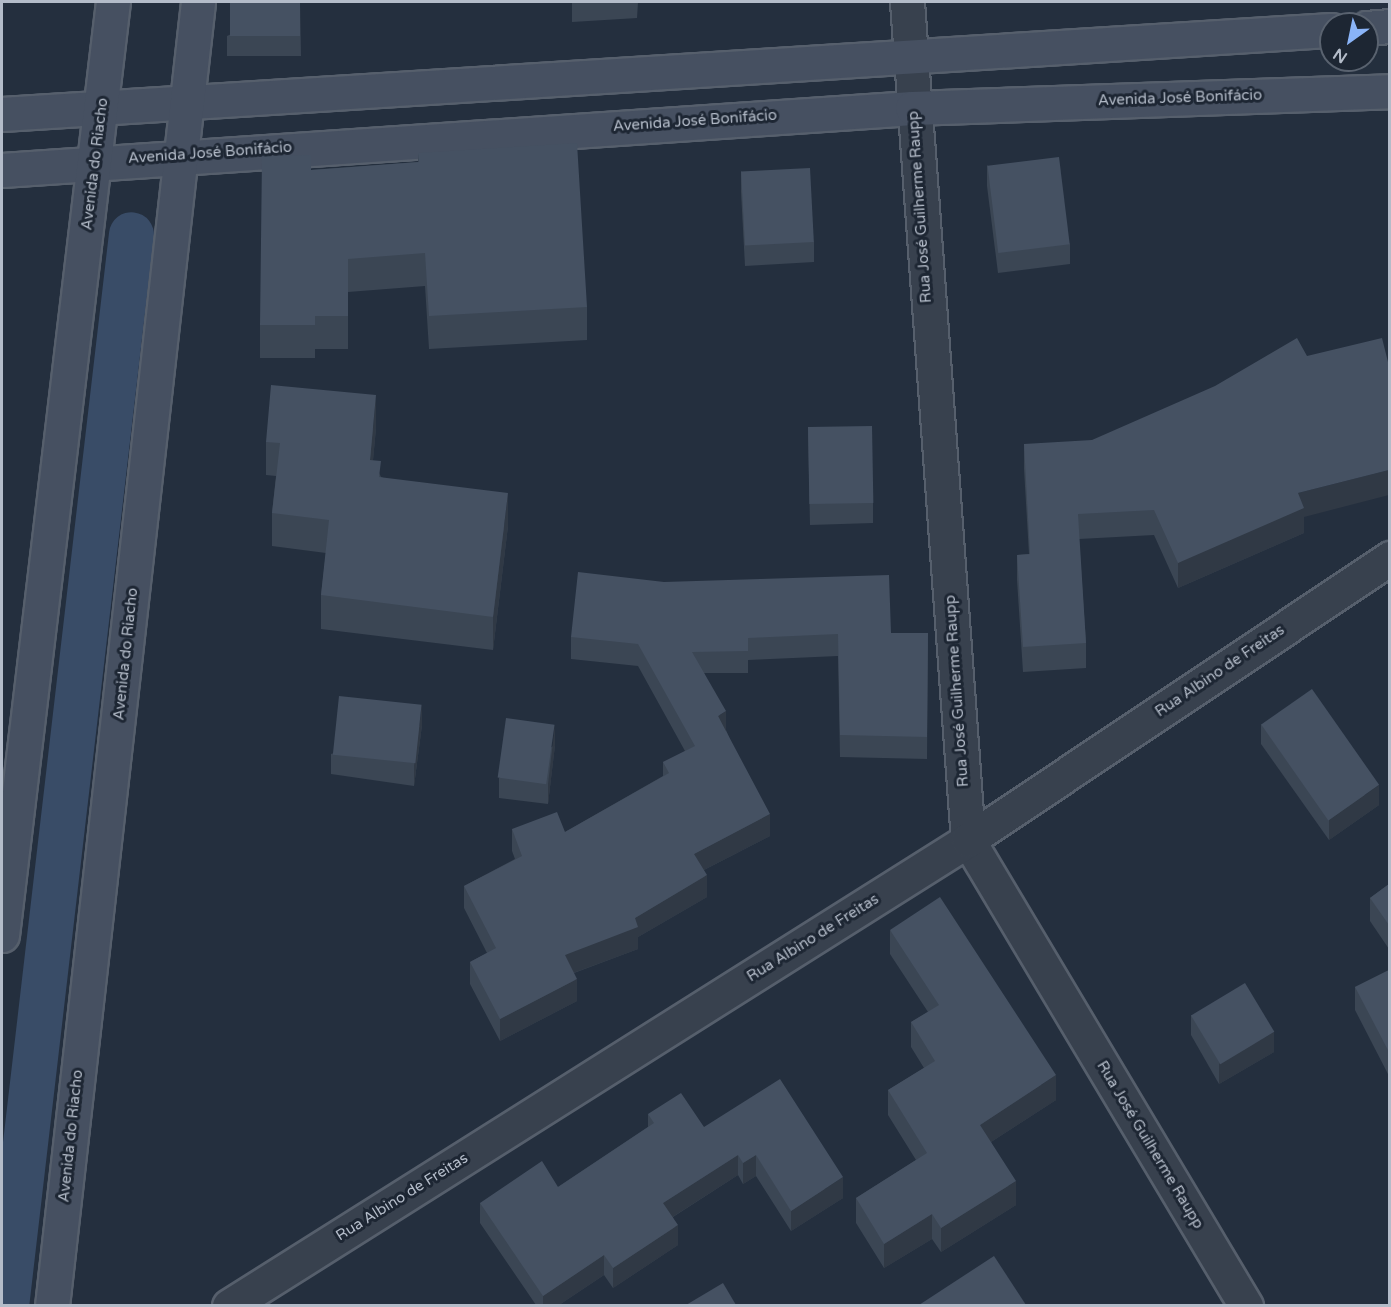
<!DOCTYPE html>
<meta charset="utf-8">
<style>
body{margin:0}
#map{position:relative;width:1391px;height:1307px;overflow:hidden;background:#242f3e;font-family:"Varela Round",sans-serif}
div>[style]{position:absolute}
.canal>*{height:45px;margin:-22.5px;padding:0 22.5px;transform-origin:22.5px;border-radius:22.5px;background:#394c67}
.roads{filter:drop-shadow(2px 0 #565f6c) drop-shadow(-2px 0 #565f6c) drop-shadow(0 2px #565f6c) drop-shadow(0 -2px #565f6c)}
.street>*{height:33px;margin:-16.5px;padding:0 16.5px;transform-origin:16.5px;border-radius:16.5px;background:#38414e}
.secondary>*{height:33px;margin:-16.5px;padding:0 16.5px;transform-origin:16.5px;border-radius:16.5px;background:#465061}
.wall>*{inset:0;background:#3b4654;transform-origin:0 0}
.shaded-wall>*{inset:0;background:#303945}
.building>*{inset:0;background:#455162;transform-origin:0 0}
span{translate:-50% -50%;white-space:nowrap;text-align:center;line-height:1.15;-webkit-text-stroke:6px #1d2633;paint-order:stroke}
.street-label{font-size:15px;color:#b4bcc9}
.frame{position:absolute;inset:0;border:3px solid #b4bcc9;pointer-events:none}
.north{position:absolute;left:1319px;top:12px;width:60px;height:60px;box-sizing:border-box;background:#1d2633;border:2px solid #59626f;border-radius:50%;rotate:213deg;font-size:16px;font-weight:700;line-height:24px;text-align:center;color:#b4bcc9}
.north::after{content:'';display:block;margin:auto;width:21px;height:27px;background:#8ab4f8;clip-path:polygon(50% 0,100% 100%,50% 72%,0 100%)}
</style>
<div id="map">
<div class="canal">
<div style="left:6px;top:1306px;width:1079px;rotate:-83.35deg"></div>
</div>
<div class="roads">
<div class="street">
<div style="left:907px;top:2px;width:840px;rotate:85.84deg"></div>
<div style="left:968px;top:840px;width:543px;rotate:59.18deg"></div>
<div style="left:229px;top:1306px;width:874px;rotate:-32.23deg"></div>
<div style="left:968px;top:840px;width:508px;rotate:-33.75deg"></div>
</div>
<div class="secondary">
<div style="left:1367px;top:28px;width:23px;rotate:-5deg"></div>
<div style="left:2px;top:114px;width:1332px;rotate:-3.62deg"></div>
<div style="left:2px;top:170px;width:912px;rotate:-3.9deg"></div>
<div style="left:912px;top:108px;width:478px;rotate:-2deg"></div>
<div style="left:2px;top:935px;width:940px;rotate:-83.22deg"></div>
<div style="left:52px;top:1306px;width:1312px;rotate:-83.61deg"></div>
</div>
</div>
<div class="wall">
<div style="clip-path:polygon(300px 2px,301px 56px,227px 56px,227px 36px)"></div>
<div style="clip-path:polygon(572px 2px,638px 2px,637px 18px,572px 22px)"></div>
<div style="clip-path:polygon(418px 153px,587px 307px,587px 340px,429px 349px,425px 286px,348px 292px,348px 349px,315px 349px,315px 358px,260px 358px,260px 325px,311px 170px,418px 162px)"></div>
<div style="clip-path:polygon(987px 165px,1070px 244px,1070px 264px,998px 273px,987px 186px)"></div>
<div style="clip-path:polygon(741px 171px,814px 242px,814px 262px,745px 266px,741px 192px)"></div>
<div style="clip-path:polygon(808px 427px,873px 503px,873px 523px,810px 525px)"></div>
<div style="clip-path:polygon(376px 428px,373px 460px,381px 477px,508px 526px,493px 650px,321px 629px,321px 595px,326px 553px,272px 546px,272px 513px,276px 476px,266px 475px,266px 442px)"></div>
<div style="clip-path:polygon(1024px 444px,1304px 517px,1304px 533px,1178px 588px,1154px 535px,1079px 539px,1086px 643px,1086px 668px,1023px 672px,1017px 580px,1017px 555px,1029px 554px,1024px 469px)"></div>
<div style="clip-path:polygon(891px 633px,928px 633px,927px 759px,840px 757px,838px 656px,748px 660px,748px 673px,704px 673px,726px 730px,770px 836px,704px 870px,707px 897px,638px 937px,638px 949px,574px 973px,577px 1001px,500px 1041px,470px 984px,470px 962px,487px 953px,464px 908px,464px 886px,515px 859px,512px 851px,512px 829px,565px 832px,663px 776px,663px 762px,685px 751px,638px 666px,571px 659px,571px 637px)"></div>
<div style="clip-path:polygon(1261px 724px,1379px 805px,1329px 840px,1261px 744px)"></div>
<div style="clip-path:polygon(422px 725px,414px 786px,331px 774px,331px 754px)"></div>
<div style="clip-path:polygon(555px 745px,548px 804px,499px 798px,499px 778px)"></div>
<div style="left:1389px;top:805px;width:26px;height:1px;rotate:90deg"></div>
<div style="clip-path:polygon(1389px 884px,1389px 949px,1370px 921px,1370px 898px)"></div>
<div style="clip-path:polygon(890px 930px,1056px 1100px,991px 1142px,1016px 1205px,941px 1252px,932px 1239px,884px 1268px,856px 1223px,856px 1198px,916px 1160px,888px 1115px,888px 1090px,924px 1068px,911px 1047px,911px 1022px,928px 1012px,890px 954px)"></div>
<div style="clip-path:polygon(1389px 970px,1389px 1076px,1355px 1010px,1355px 987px)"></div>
<div style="clip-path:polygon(1191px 1015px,1274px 1052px,1219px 1084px,1191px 1035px)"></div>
<div style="clip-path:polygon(648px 1114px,704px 1127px,843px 1198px,791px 1231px,756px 1176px,743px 1184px,738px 1175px,673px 1217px,678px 1245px,613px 1288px,604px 1275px,559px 1305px,536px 1305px,480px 1223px,480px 1203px,558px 1187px,648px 1127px)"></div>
</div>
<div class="shaded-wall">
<div style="clip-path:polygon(376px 395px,376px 428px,370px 493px,370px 460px)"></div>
<div style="clip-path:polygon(1389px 470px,1389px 495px,1304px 517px,1304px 533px,1178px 588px,1178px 563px,1298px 493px)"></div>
<div style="clip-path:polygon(508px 493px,508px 526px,493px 650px,493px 617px)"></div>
<div style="clip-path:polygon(422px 705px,422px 725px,414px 786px,414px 766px)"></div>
<div style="clip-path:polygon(726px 711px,726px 733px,718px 716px)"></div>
<div style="clip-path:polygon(555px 725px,555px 745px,548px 804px,548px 784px)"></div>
<div style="clip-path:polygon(1379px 785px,1379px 805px,1329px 840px,1329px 820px)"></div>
<div style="clip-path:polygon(770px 814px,770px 836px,694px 875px,694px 854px)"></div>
<div style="clip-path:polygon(707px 875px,707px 897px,638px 937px,638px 949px,565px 976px,565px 955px,635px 918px)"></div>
<div style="clip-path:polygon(577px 979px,577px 1001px,500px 1041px,500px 1019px)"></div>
<div style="clip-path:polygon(1274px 1032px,1274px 1052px,1219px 1084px,1219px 1064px)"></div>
<div style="clip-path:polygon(1056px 1075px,1056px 1100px,980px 1149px,980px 1125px)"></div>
<div style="clip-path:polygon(738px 1155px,738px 1175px,663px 1223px,663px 1203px)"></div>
<div style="clip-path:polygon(756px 1155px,756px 1176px,743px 1184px,743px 1163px)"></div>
<div style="clip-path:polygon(843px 1177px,843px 1198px,791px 1231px,791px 1211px)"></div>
<div style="clip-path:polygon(1016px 1181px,1016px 1205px,941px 1252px,941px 1228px)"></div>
<div style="clip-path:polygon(932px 1214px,932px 1239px,884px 1268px,884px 1244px)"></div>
<div style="clip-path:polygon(678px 1225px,678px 1245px,613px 1288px,613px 1268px)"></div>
<div style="clip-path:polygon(604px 1255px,604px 1275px,559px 1305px,543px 1305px,543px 1296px)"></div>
</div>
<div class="building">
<div style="left:230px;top:2px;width:70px;height:34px"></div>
<div style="clip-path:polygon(577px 143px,587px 307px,429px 316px,425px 253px,348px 259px,348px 316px,315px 316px,315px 325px,260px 325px,262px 156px,311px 155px,311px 170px,419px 162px,418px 153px)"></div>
<div style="left:1059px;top:157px;width:88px;height:72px;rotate:83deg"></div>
<div style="left:810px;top:168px;width:74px;height:69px;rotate:87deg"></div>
<div style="clip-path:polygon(1297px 338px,1307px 356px,1382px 338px,1389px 366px,1389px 470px,1298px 493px,1304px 508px,1178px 563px,1154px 510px,1078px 514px,1086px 643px,1023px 647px,1017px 555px,1030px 554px,1024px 444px,1092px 440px,1215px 386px)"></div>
<div style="clip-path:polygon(271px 385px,376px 395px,370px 460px,381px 461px,379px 477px,508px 493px,493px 617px,321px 595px,329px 520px,272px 513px,280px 443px,266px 442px)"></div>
<div style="left:872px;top:426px;width:77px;height:64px;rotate:89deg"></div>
<div style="clip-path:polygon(578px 572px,664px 582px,889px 575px,891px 633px,928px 633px,927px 737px,840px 735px,838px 634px,748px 638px,748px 651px,692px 652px,726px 711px,718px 716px,770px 814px,694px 854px,707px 875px,635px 918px,638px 927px,565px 955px,577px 979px,500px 1019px,470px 962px,496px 948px,464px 886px,522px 856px,512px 829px,557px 812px,565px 832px,669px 773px,663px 762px,695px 746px,638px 644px,571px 637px)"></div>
<div style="left:1312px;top:689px;width:117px;height:62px;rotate:55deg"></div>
<div style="left:339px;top:696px;width:83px;height:59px;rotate:6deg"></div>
<div style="left:506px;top:718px;width:49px;height:60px;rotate:8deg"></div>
<div style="clip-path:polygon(1389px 884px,1389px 925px,1370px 898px)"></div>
<div style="clip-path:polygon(940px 897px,1056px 1075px,980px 1125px,1016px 1181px,941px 1228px,932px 1214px,884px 1244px,856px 1198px,927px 1153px,888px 1090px,935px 1061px,911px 1022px,939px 1005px,890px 930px)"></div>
<div style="clip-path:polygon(1389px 970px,1389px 1052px,1355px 987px)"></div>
<div style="left:1245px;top:983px;width:57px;height:63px;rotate:59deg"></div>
<div style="clip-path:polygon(780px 1079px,843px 1177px,791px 1211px,756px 1155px,743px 1163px,738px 1155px,663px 1203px,678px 1225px,613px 1268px,604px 1255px,543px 1296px,480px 1203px,542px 1161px,558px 1187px,654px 1123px,648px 1114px,681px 1093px,704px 1127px)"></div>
<div style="clip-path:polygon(994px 1256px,1026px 1305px,919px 1305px)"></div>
<div style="clip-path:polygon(723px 1283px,736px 1305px,686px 1305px)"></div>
</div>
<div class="street-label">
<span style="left:1180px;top:98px;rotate:-2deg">Avenida José Bonifácio</span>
<span style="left:695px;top:121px;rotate:-4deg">Avenida José Bonifácio</span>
<span style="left:210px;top:153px;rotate:-4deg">Avenida José Bonifácio</span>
<span style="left:95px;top:164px;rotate:-83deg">Avenida do Riacho</span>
<span style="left:920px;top:207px;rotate:-94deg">Rua José Guilherme Raupp</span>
<span style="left:126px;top:654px;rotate:-84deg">Avenida do Riacho</span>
<span style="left:1220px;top:671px;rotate:-34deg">Rua Albino de Freitas</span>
<span style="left:957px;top:691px;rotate:-94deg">Rua José Guilherme Raupp</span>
<span style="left:813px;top:938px;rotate:-32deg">Rua Albino de Freitas</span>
<span style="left:71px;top:1136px;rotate:-84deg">Avenida do Riacho</span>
<span style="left:1150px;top:1145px;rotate:59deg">Rua José Guilherme Raupp</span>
<span style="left:402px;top:1197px;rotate:-32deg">Rua Albino de Freitas</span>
</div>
<div class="frame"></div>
<div class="north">N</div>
</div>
